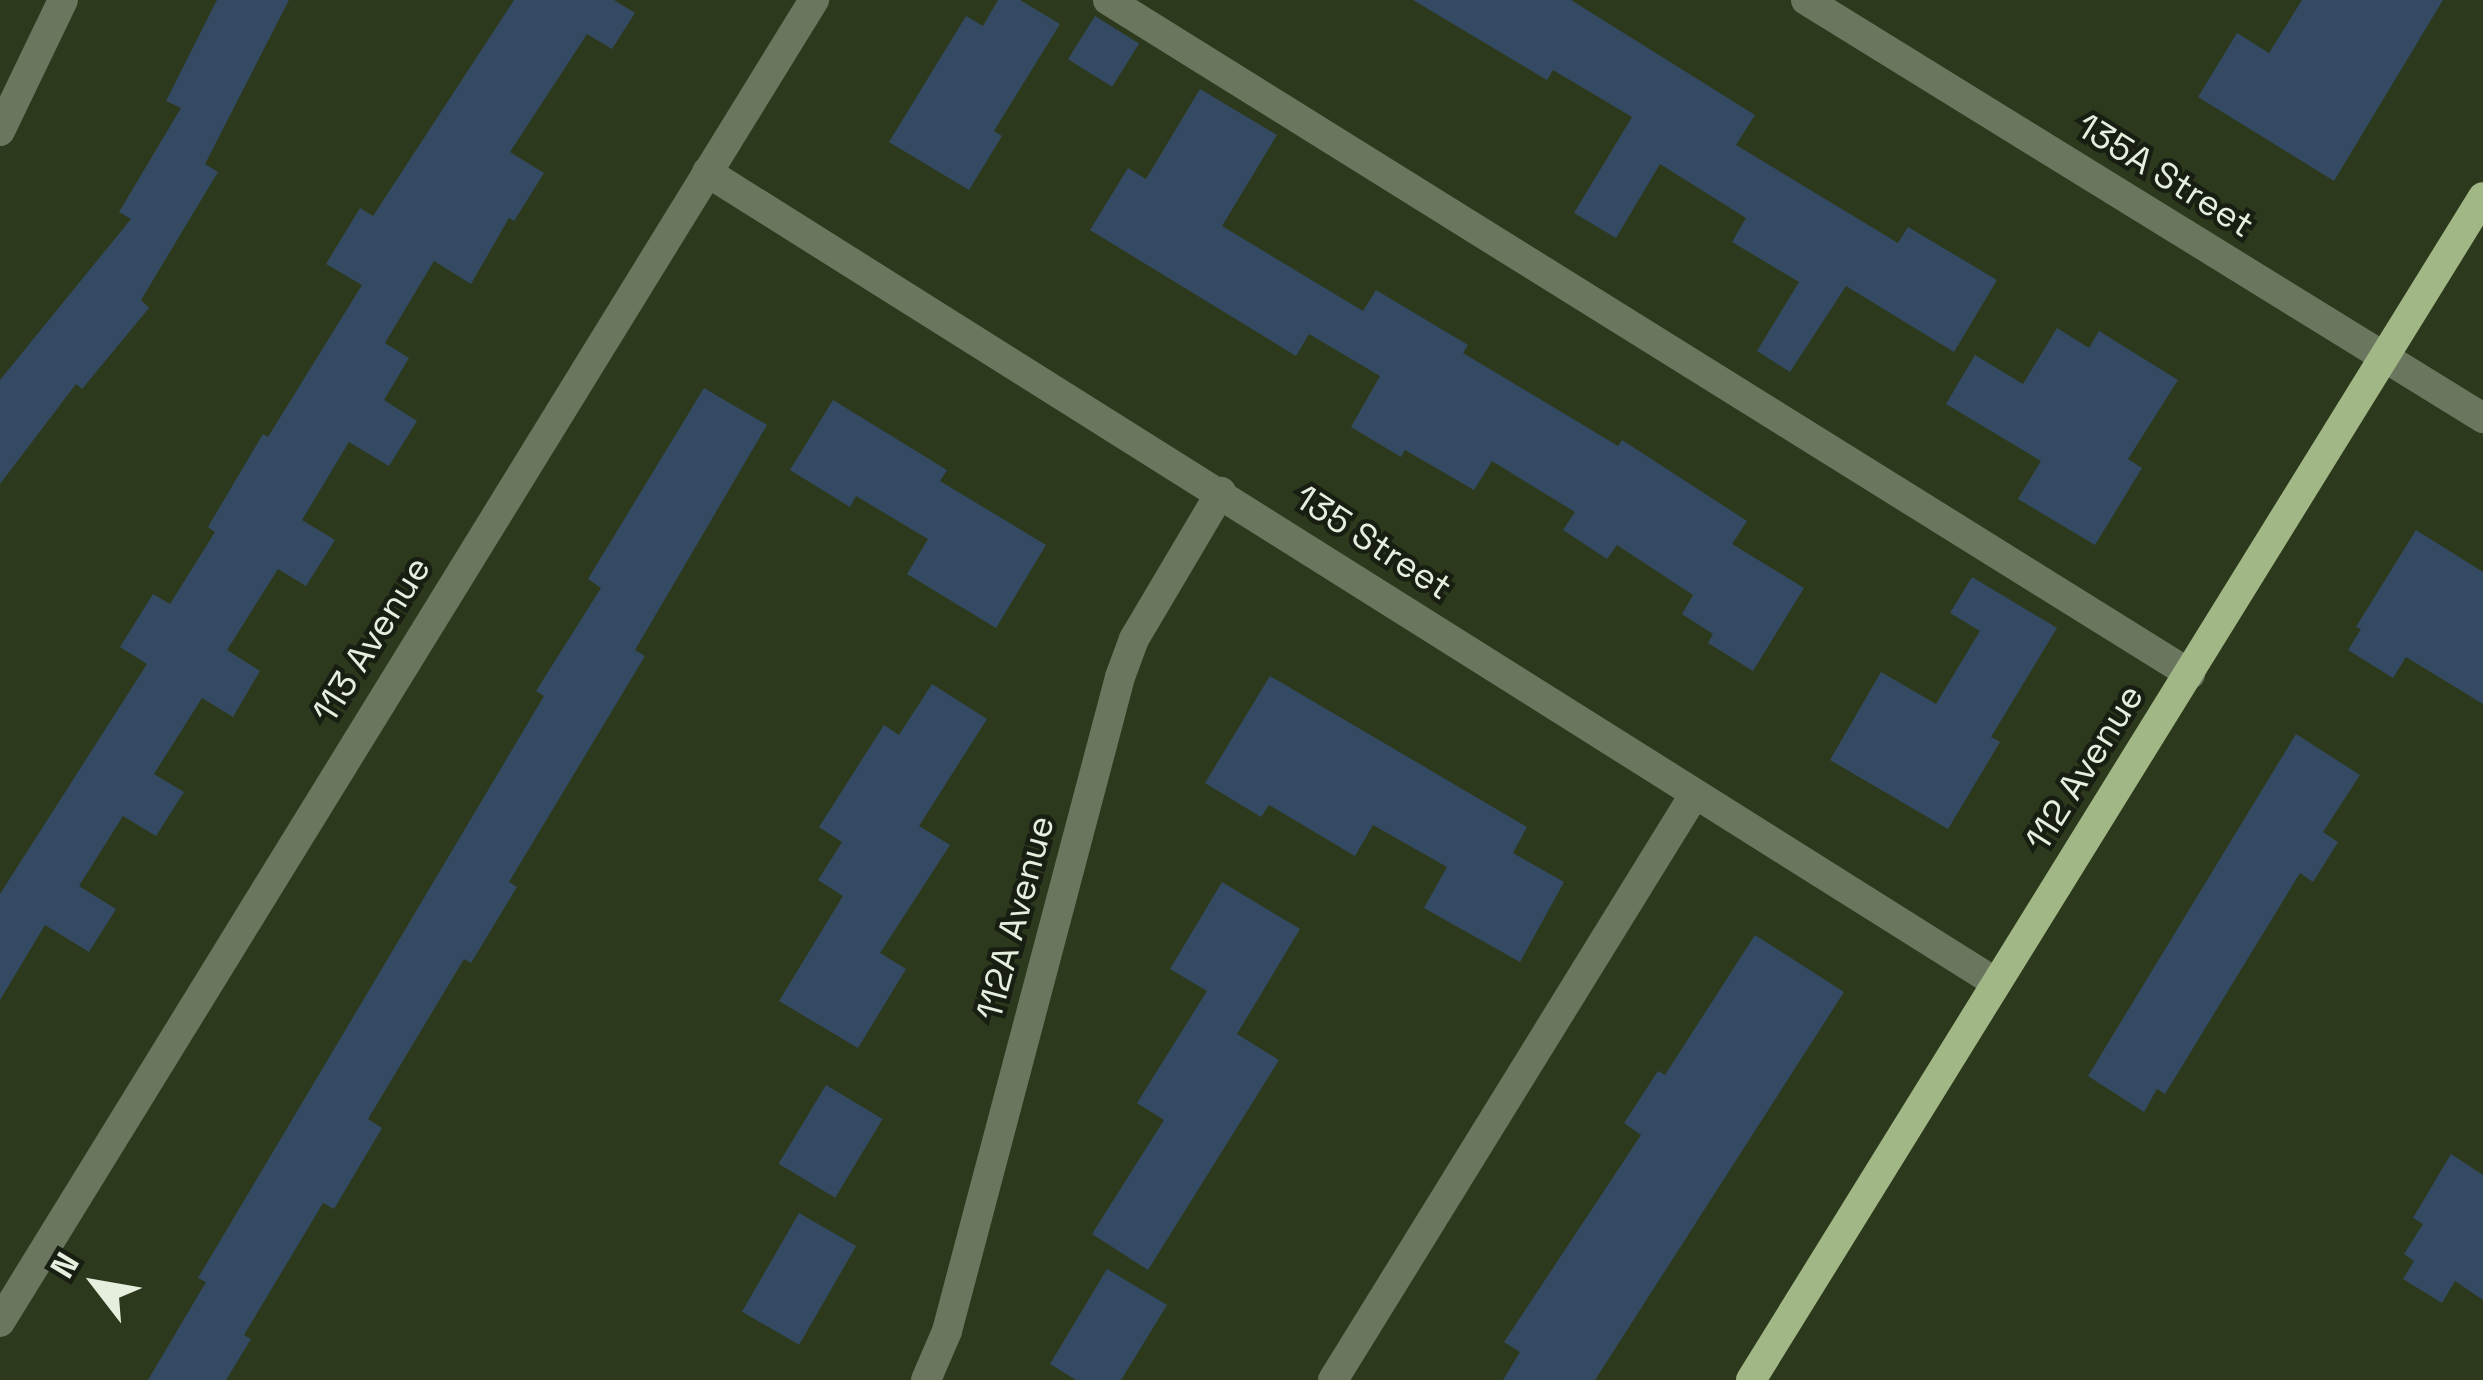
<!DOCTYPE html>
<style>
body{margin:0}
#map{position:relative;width:2483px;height:1380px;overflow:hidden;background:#2d391d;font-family:"Space Grotesk",sans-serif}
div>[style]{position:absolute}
.building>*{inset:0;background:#344a62;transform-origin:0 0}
.minor>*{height:30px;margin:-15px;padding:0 15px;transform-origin:15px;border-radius:15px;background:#6b765e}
.major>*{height:30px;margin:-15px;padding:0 15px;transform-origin:15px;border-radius:15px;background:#a1b785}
span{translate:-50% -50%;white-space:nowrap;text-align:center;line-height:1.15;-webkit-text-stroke:9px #191e12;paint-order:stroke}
.street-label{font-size:36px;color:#e6eedd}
.north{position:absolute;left:36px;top:1224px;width:120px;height:120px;-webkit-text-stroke:9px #191e12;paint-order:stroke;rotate:301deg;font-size:33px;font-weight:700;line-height:48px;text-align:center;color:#e6eedd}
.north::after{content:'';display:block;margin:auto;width:42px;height:54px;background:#e6eedd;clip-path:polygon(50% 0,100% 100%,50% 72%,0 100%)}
</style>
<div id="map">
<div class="building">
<div style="clip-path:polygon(217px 0,289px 0,205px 164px,218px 172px,141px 300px,149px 308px,82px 389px,76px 384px,0 484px,0 380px,131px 219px,119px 212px,181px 108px,166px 101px)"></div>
<div style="clip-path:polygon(514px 0,614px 0,635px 13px,612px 49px,587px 34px,510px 152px,544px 173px,514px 221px,509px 218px,471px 284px,434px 261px,385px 343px,409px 358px,384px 400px,417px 421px,389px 466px,349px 442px,302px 520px,335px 540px,306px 586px,278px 569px,227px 650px,260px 671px,233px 717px,202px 698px,154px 774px,184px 792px,156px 836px,123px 816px,79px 886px,116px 909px,89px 952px,45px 925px,0 1000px,0 894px,147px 664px,120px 647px,153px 594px,170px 604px,215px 532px,208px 527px,263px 434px,268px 437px,362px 285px,326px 264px,360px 208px,373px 216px)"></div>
<div style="clip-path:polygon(998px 0,1020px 0,1060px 24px,994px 131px,1002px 136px,969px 190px,889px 142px,966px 16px,983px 26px)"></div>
<div style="clip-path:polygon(1413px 0,1571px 0,1755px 115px,1736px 145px,1898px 243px,1908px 227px,1997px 280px,1954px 352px,1846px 286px,1790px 372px,1757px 351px,1799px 282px,1732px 242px,1746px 218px,1660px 164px,1616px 238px,1574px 213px,1632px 117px,1553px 70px,1547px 80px)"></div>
<div style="clip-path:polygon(2302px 0,2443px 0,2334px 181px,2198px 97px,2237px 33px,2269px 53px)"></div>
<div style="left:1095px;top:16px;width:52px;height:51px;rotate:32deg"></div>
<div style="clip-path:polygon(1200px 89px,1277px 135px,1222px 226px,1363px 311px,1376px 290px,1468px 345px,1463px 353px,1618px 446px,1622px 440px,1747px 521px,1732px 544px,1804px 588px,1753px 671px,1708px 643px,1713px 634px,1682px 614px,1693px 595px,1617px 545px,1607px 559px,1563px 530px,1575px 512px,1492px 461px,1474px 490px,1405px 450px,1401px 457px,1351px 427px,1380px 376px,1309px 334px,1296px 356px,1090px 230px,1128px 168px,1146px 179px)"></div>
<div style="clip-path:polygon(2057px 328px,2089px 348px,2099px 331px,2178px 380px,2128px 459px,2142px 468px,2095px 545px,2018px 499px,2041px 461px,1946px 404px,1975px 355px,2023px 384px)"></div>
<div style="clip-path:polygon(704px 388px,767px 425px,635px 650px,645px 656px,509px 882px,517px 887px,471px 963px,464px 959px,368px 1119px,382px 1128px,334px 1209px,323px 1203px,244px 1335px,251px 1339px,226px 1380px,148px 1380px,206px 1282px,198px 1278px,544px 696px,536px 691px,601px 588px,588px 579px)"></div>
<div style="clip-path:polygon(833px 400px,947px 470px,940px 481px,1046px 545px,996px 628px,907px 574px,928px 539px,856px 496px,850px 507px,790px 470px)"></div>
<div style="clip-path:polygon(2416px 530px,2483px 572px,2483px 704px,2406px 657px,2393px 678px,2348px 650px,2361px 629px,2356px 627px)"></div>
<div style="clip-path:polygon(1972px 577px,2057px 628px,1991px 737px,2000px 742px,1948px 829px,1830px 760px,1881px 672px,1936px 704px,1980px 631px,1950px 613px)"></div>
<div style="clip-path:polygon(1270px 676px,1527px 827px,1513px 853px,1564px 882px,1520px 962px,1424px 908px,1447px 867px,1373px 825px,1355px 856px,1269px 805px,1261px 817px,1205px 783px)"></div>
<div style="clip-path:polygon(932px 684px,987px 719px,919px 826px,950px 845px,880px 953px,906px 969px,858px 1048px,779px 1001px,843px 896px,818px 880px,842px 842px,819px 827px,884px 725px,899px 735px)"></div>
<div style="clip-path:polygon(2296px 734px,2360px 775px,2323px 832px,2338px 842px,2313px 882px,2300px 873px,2165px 1094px,2157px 1089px,2144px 1112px,2088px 1076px)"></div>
<div style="clip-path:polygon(1222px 882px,1300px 929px,1237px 1034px,1279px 1060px,1148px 1270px,1092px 1234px,1164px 1120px,1137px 1103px,1207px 991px,1170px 969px)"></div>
<div style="clip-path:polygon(1755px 935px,1844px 992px,1595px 1380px,1503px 1380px,1520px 1352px,1504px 1342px,1641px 1135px,1624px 1123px,1658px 1071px,1665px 1075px)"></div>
<div style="left:826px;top:1085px;width:66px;height:92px;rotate:31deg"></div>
<div style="clip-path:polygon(2451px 1154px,2483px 1175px,2483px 1300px,2455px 1281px,2442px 1303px,2403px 1279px,2414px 1261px,2404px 1254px,2423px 1224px,2413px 1218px)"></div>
<div style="left:799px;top:1213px;width:66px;height:114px;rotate:30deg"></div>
<div style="clip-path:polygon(1107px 1269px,1167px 1305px,1121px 1380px,1076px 1380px,1050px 1364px)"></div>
</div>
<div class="minor">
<div style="left:1108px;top:0;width:1275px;rotate:31.92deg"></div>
<div style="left:1806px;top:0;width:796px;rotate:31.69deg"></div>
<div style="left:0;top:131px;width:145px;rotate:-64.3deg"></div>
<div style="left:707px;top:172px;width:1522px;rotate:32.17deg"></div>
<div style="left:0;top:1322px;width:1553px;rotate:-58.38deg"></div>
<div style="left:926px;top:1380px;width:53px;rotate:-66.8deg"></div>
<div style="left:947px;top:1331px;width:676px;rotate:-75.18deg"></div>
<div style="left:1120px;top:677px;width:40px;rotate:-69.8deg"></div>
<div style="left:1134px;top:639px;width:171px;rotate:-59.4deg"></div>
<div style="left:1333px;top:1380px;width:687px;rotate:-58.32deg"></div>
</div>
<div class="major">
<div style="left:1751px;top:1380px;width:1391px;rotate:-58.25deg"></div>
</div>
<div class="street-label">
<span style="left:2165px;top:176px;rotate:32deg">135A Street</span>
<span style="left:1373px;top:543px;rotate:33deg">135 Street</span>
<span style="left:372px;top:640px;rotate:-58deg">113 Avenue</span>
<span style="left:2085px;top:768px;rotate:-58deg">112 Avenue</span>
<span style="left:1016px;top:918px;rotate:-75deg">112A Avenue</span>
</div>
<div class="north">N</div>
</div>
